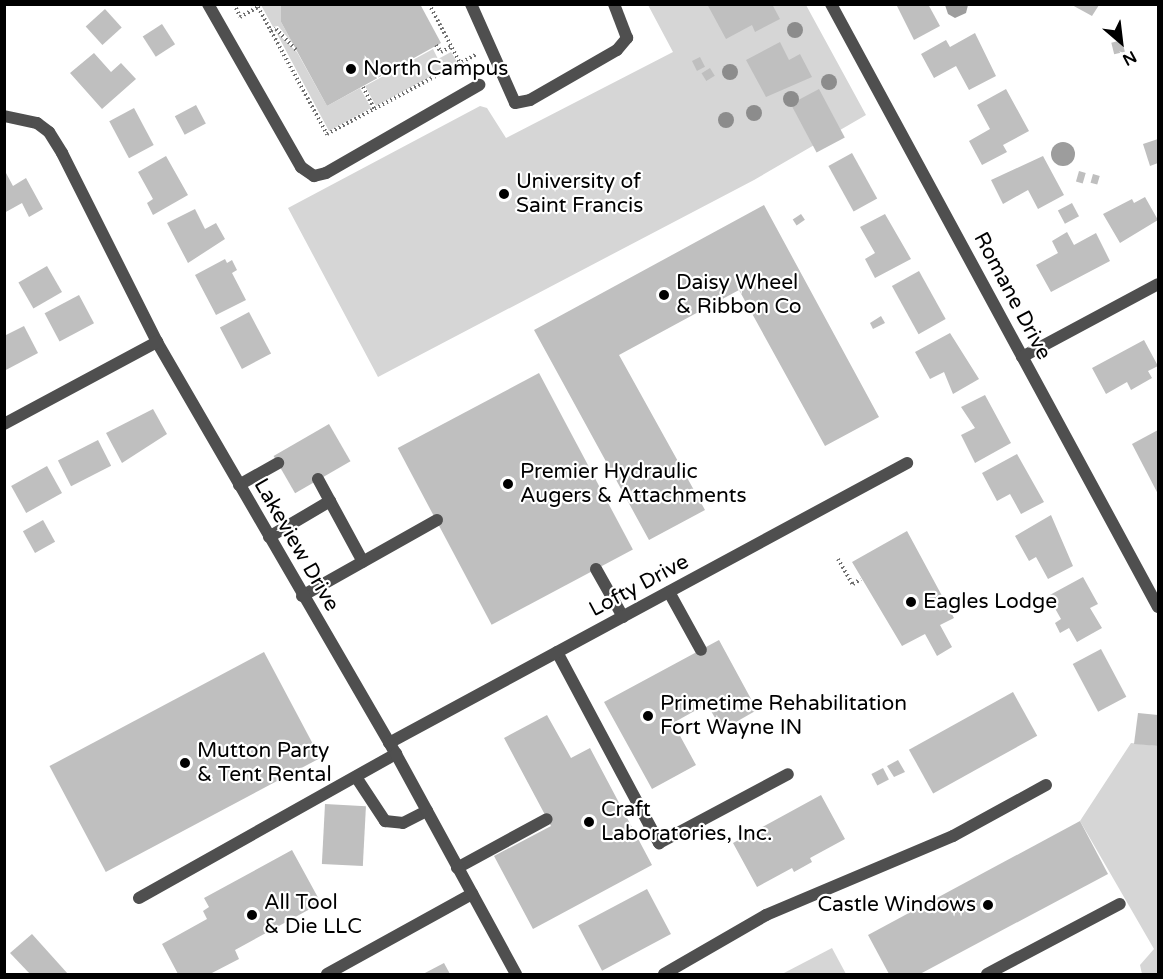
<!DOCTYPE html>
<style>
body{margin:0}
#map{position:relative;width:1163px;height:979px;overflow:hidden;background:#fff;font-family:"Varela Round",sans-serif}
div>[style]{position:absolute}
.green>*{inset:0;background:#d6d6d6}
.water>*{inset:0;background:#9d9d9d}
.round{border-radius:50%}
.building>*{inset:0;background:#bfbfbf;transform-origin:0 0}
.path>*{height:4px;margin-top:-2px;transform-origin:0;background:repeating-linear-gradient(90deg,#717171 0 1.5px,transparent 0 4.5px)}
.lane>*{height:12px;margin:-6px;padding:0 6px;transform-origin:6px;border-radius:6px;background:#4f4f4f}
.street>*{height:12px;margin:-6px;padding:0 6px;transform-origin:6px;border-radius:6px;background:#4f4f4f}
.trees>*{width:16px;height:16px;margin:-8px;border-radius:50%;background:#8c8c8c}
.dots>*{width:16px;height:16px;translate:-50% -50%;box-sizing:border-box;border:3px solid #fff;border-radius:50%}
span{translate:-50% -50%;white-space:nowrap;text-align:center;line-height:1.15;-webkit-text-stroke:4.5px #fff;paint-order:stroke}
.poi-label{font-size:21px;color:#000}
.left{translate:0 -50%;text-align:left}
.right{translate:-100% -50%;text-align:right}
.street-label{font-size:21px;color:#000}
.frame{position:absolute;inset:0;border:6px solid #000;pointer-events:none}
.north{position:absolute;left:1091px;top:12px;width:60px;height:60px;-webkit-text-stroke:4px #fff;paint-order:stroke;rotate:152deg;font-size:16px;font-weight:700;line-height:24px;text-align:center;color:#000}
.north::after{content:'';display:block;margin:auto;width:21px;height:27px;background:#000;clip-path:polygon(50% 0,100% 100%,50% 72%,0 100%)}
</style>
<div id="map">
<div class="green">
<div style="clip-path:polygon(261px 5px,281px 5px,281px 22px,293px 44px,278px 26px,273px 27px)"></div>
<div style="clip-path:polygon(648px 5px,806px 5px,866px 115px,754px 180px,378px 377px,288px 208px,480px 106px,487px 108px,506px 138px,673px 52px)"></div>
<div style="clip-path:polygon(276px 32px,297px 52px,327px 106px,360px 88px,371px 108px,329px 131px)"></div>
<div style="clip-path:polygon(433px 49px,438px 59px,451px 52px,457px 62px,376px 106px,365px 86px)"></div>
<div style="clip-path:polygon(1131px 743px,1158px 746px,1158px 974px,1142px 974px,1140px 965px,1154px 949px,1080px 821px)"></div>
<div style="clip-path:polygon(832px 948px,846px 974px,782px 974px)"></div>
</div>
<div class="water">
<div style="clip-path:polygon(945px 5px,968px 4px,968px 5px,966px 13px,955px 18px,948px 14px)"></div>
<div class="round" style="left:1051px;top:142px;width:24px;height:24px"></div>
</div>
<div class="building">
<div style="clip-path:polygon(281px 4px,420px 4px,441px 43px,327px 106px,281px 22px)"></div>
<div style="clip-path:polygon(707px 4px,772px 4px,780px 19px,755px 32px,752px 25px,726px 39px)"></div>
<div style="clip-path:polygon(896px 4px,928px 4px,940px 26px,914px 40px)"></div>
<div style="clip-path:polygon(1072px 5px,1099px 5px,1092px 16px)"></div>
<div style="left:105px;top:9px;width:25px;height:26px;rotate:48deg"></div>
<div style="left:162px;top:24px;width:24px;height:23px;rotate:57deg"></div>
<div style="clip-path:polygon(975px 33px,996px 76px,969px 90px,956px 66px,934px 78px,921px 54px,946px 40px,950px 47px)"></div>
<div style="left:1122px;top:40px;width:12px;height:11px;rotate:76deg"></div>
<div style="clip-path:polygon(780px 42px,789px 60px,800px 54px,812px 77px,766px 97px,746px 60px)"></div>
<div style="clip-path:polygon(94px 53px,111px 72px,121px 63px,136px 79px,102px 109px,70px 73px)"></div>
<div style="left:700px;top:57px;width:11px;height:9px;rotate:63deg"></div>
<div style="left:710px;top:68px;width:9px;height:10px;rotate:58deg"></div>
<div style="left:819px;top:89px;width:55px;height:32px;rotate:62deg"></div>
<div style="clip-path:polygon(1006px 89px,1029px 131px,1003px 145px,1007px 152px,982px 165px,969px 141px,990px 129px,977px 105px)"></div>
<div style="left:196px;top:105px;width:21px;height:24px;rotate:62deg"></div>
<div style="left:134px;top:108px;width:42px;height:28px;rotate:62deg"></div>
<div style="clip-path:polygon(1158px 139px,1158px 163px,1150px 166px,1143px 144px)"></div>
<div style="left:852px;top:153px;width:52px;height:27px;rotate:61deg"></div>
<div style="clip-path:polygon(166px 156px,188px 195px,153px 215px,147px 203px,153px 199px,138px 172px)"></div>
<div style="clip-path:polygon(1043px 156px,1064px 195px,1038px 209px,1028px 190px,1003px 204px,991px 180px)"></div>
<div style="left:1079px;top:171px;width:7px;height:11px;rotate:16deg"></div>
<div style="clip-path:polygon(6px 173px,13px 186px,26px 178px,43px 209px,29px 217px,22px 203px,4px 213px)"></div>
<div style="left:1093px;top:174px;width:7px;height:9px;rotate:16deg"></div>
<div style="clip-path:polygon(1145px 197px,1158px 220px,1120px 243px,1103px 214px,1132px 199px,1134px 203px)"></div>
<div style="left:1072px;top:203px;width:15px;height:16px;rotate:62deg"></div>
<div style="clip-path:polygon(764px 205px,879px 417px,825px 446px,739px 290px,619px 355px,705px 510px,649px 540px,534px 330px)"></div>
<div style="clip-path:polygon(195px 209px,205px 229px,216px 223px,225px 239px,188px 263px,167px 223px)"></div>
<div style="left:801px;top:214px;width:7px;height:10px;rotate:56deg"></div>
<div style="clip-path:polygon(885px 214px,911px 259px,875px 278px,865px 259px,875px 253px,860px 227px)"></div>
<div style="clip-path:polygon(1067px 232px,1074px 245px,1096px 233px,1110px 261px,1051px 292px,1036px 265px,1058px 253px,1052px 241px)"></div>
<div style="clip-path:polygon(225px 259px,227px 263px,232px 260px,237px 270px,232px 273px,246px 300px,216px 315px,195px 275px)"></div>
<div style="left:47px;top:266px;width:30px;height:33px;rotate:60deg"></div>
<div style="left:919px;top:271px;width:55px;height:31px;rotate:61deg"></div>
<div style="left:79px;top:295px;width:32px;height:39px;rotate:62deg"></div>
<div style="left:249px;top:312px;width:47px;height:33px;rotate:62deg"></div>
<div style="clip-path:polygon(881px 316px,885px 323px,873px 329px,870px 323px)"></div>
<div style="clip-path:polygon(24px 326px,38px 353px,4px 371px,4px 336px)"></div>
<div style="clip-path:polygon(950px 333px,979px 379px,953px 394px,944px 372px,930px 379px,915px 352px)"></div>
<div style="clip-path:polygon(1144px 340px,1158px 366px,1148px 371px,1152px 378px,1131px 390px,1127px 382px,1106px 394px,1092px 368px)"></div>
<div style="left:539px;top:373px;width:200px;height:160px;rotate:62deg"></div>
<div style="clip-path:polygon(985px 395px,1011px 443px,975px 463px,961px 435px,975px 428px,961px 407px)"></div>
<div style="clip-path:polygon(153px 409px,167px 434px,122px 463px,106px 433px)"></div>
<div style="left:329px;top:424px;width:43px;height:64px;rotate:60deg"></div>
<div style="clip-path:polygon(1158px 430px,1158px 494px,1132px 444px)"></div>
<div style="left:98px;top:440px;width:29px;height:45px;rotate:63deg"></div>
<div style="clip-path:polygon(1017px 454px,1044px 502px,1021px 514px,1010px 494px,997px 501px,982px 473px)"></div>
<div style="left:47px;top:466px;width:31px;height:41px;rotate:61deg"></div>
<div style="clip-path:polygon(1051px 515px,1073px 566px,1048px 579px,1036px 557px,1029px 561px,1015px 536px)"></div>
<div style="left:43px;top:520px;width:25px;height:23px;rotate:61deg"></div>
<div style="clip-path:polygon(907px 531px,954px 618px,940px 625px,952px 647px,937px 656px,925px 634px,902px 646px,852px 562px)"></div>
<div style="clip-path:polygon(1083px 577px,1098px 604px,1090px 608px,1102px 628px,1077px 642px,1069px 628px,1060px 633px,1055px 623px,1061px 619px,1048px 596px)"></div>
<div style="clip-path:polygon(719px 640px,757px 710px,722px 730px,707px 704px,673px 723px,696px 765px,652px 789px,604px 702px)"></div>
<div style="left:1101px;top:649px;width:54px;height:32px;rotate:62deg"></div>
<div style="left:264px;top:652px;width:120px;height:243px;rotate:62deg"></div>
<div style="left:1013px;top:692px;width:50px;height:119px;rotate:61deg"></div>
<div style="clip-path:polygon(1138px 713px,1158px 715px,1158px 746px,1134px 744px)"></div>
<div style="clip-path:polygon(547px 715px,571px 758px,590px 748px,652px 865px,533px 929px,494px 856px,551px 826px,504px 738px)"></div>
<div style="clip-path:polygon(898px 760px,905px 772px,894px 777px,887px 766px)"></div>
<div style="left:883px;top:768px;width:13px;height:13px;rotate:63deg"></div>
<div style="clip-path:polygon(821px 795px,845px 839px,810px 858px,812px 862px,794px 872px,792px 868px,757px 887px,733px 843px)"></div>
<div style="left:325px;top:804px;width:41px;height:60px;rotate:3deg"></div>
<div style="clip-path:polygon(1080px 821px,1108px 874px,920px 974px,889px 974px,868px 935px)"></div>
<div style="clip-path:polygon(292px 850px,321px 903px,235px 950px,239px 959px,210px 974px,178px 974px,162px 944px,207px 919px,203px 911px,209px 907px,204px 898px)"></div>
<div style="left:647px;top:889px;width:51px;height:78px;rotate:62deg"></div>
<div style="clip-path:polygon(32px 934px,68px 974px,30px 974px,10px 953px)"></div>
<div style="clip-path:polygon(444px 963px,450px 974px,423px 974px)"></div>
</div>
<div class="path">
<div style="left:234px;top:4px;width:14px;rotate:65deg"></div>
<div style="left:240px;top:17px;width:21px;rotate:-29deg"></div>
<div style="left:258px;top:7px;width:145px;rotate:61.5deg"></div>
<div style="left:327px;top:134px;width:170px;rotate:-28.1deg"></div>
<div style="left:429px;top:4px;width:67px;rotate:62.3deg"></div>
<div style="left:271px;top:31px;width:5px;rotate:-22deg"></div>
<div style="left:276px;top:29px;width:29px;rotate:46deg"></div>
<div style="left:436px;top:45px;width:9px;rotate:54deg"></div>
<div style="left:441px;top:52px;width:11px;rotate:-27deg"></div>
<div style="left:363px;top:87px;width:25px;rotate:63deg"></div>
<div style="left:838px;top:559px;width:30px;rotate:60deg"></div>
<div style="left:853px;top:584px;width:9px;rotate:-32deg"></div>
</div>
<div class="lane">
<div style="left:208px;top:4px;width:188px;rotate:60.3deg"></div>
<div style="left:301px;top:167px;width:16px;rotate:35deg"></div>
<div style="left:314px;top:176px;width:12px;rotate:-14deg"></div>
<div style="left:326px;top:173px;width:177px;rotate:-29.9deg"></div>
<div style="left:471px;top:4px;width:108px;rotate:66deg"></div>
<div style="left:515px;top:103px;width:15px;rotate:-11deg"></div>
<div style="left:530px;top:100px;width:100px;rotate:-29.9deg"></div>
<div style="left:617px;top:50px;width:16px;rotate:-50deg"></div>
<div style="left:627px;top:38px;width:36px;rotate:-111deg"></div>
<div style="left:318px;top:479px;width:94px;rotate:61.5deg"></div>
<div style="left:239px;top:485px;width:45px;rotate:-29.4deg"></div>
<div style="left:269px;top:537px;width:71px;rotate:-30.5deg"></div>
<div style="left:596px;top:569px;width:55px;rotate:60.6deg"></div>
<div style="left:669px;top:592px;width:66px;rotate:61.1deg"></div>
<div style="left:302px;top:596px;width:155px;rotate:-29.4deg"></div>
<div style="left:557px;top:652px;width:217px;rotate:61.9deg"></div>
<div style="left:659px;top:843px;width:146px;rotate:-28.1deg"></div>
<div style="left:356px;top:777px;width:53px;rotate:56.6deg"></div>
<div style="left:385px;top:821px;width:18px;rotate:6deg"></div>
<div style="left:403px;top:823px;width:27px;rotate:-27deg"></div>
<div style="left:457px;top:868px;width:102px;rotate:-28.6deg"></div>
<div style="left:139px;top:898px;width:295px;rotate:-29.3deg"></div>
<div style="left:327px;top:974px;width:166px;rotate:-28.9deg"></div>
<div style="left:664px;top:974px;width:118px;rotate:-30deg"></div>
<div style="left:766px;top:915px;width:203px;rotate:-22.9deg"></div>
<div style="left:953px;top:836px;width:106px;rotate:-28.7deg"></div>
<div style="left:987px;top:974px;width:150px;rotate:-27.8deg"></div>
</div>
<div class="street">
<div style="left:831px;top:4px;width:686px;rotate:61.53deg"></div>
<div style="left:4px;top:116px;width:34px;rotate:12deg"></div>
<div style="left:37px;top:123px;width:15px;rotate:37deg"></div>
<div style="left:49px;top:132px;width:25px;rotate:58deg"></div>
<div style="left:62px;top:153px;width:212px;rotate:63.3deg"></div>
<div style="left:157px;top:342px;width:476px;rotate:59.9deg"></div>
<div style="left:396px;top:754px;width:251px;rotate:61.4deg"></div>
<div style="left:1022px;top:357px;width:154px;rotate:-28.2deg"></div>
<div style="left:4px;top:424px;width:174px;rotate:-28.2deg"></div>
<div style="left:389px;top:743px;width:589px;rotate:-28.39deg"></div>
</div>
<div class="trees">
<div style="left:795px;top:30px"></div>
<div style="left:730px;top:72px"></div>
<div style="left:829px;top:82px"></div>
<div style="left:791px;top:99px"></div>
<div style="left:754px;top:113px"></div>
<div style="left:726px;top:120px"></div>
</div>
<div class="dots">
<div style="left:351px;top:69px;background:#000"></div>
<div style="left:504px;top:194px;background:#000"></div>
<div style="left:664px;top:295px;background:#000"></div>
<div style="left:508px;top:484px;background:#000"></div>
<div style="left:911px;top:602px;background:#000"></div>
<div style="left:648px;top:716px;background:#000"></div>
<div style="left:185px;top:763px;background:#000"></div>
<div style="left:589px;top:822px;background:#000"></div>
<div style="left:988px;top:905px;background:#000"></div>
<div style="left:252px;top:915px;background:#000"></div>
</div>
<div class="poi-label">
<span class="left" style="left:363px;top:69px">North Campus</span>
<span class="left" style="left:516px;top:194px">University of<br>Saint Francis</span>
<span class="left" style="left:676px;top:295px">Daisy Wheel<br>&amp; Ribbon Co</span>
<span class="left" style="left:520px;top:484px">Premier Hydraulic<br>Augers &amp; Attachments</span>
<span class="left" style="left:923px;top:602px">Eagles Lodge</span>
<span class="left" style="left:660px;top:716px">Primetime Rehabilitation<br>Fort Wayne IN</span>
<span class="left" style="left:197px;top:763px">Mutton Party<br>&amp; Tent Rental</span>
<span class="left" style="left:601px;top:822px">Craft<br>Laboratories, Inc.</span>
<span class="left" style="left:264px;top:915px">All Tool<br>&amp; Die LLC</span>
<span class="right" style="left:976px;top:905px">Castle Windows</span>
</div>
<div class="street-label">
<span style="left:1012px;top:296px;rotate:62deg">Romane Drive</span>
<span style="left:296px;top:545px;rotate:60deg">Lakeview Drive</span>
<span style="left:639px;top:586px;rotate:-28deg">Lofty Drive</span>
</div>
<div class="frame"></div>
<div class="north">N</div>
</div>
